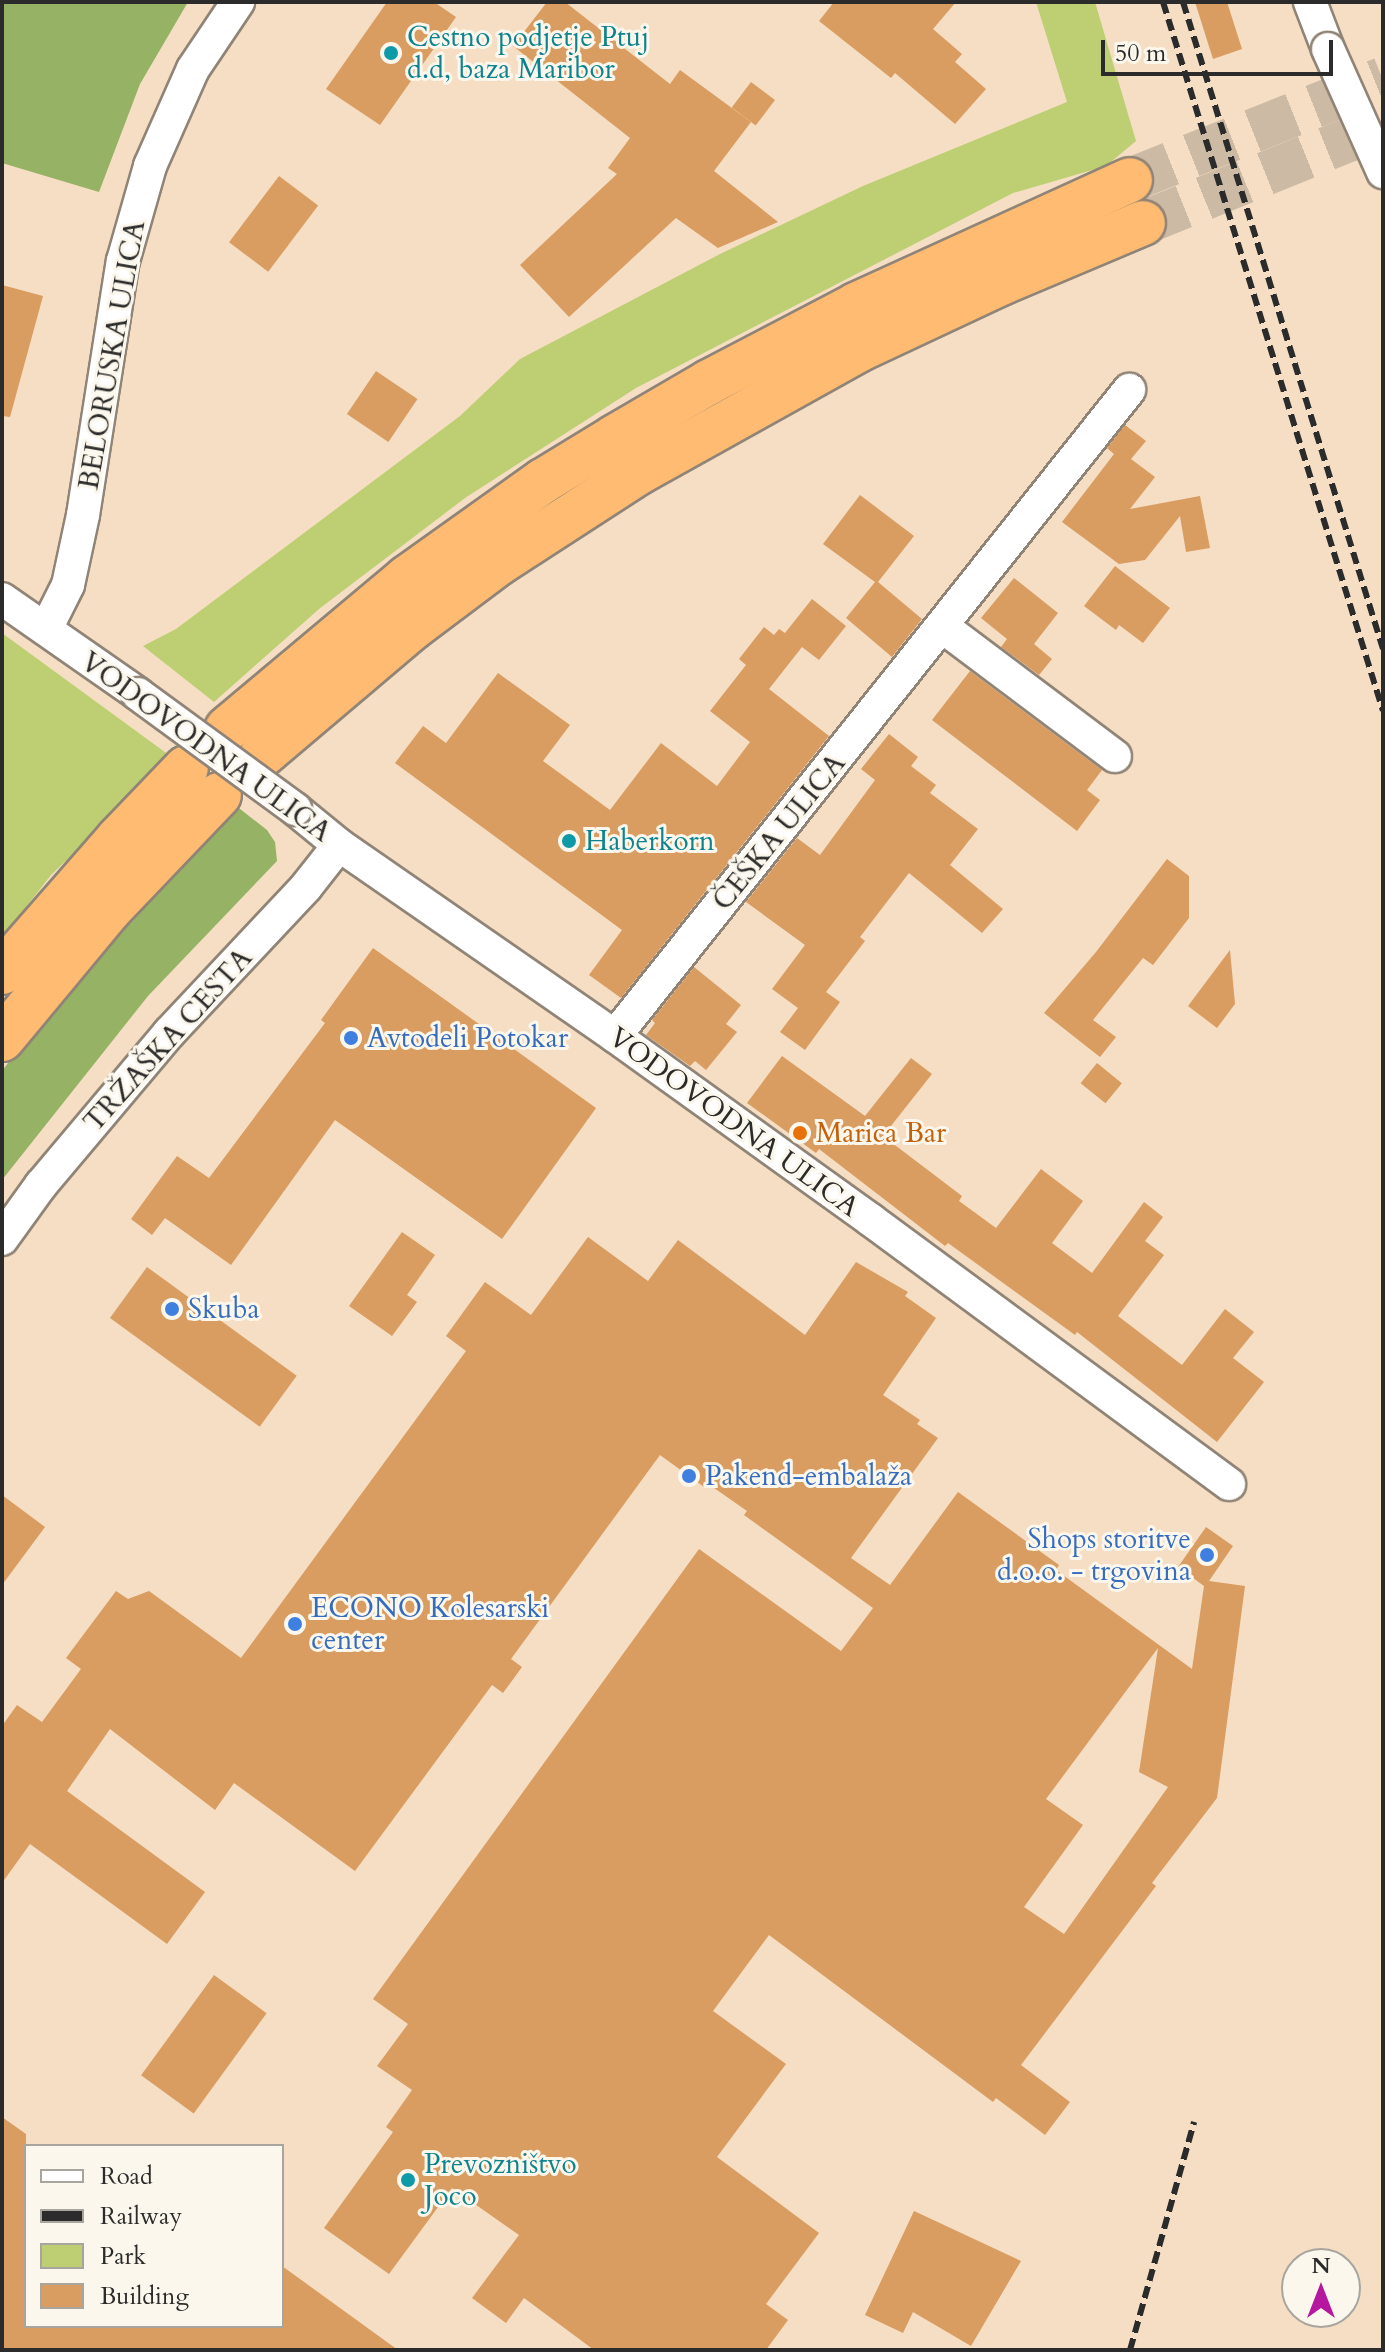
<!DOCTYPE html>
<meta charset="utf-8">
<style>
body{margin:0}
#map{position:relative;width:1385px;height:2352px;overflow:hidden;background:#f5dec3;font-family:Cardo,serif}
div>[style]{position:absolute}
.green>*{inset:0;background:#bdcf72}
.forest>*{inset:0;background:#96b264}
.building>*{inset:0;background:#d99c61;transform-origin:0 0}
.highway-tunnel>*{height:44px;margin-top:-22px;transform-origin:0;background:repeating-linear-gradient(90deg,#cdbaa5 0 44px,transparent 0 66px)}
.roads{filter:drop-shadow(2px 0 #908477) drop-shadow(-2px 0 #908477) drop-shadow(0 2px #908477) drop-shadow(0 -2px #908477)}
.minor>*{height:32px;margin:-16px;padding:0 16px;transform-origin:16px;border-radius:16px;background:#fff}
.highway>*{height:44px;margin:-22px;padding:0 22px;transform-origin:22px;border-radius:22px;background:#ffbb71}
.rail>*{height:6px;margin-top:-3px;transform-origin:0;background:repeating-linear-gradient(90deg,#2b2b2b 0 12px,transparent 0 18px)}
.bridges{filter:drop-shadow(2px 0 #908477) drop-shadow(-2px 0 #908477) drop-shadow(0 2px #908477) drop-shadow(0 -2px #908477)}
.minor-bridge>*{height:32px;margin:-16px;padding:0 16px;transform-origin:16px;border-radius:16px;background:#fff}
.dots>*{width:22px;height:22px;translate:-50% -50%;box-sizing:border-box;border:4px solid #fbf7ec;border-radius:50%}
span{translate:-50% -50%;white-space:nowrap;text-align:center;line-height:1.15;-webkit-text-stroke:6px #fbf7ec;paint-order:stroke}
.culture-label{font-size:28px;color:#0d838f}
.left{translate:0 -50%;text-align:left}
.street-label{font-size:28px;color:#2b2b2b}
.shop-label{font-size:28px;color:#366cbe}
.right{translate:-100% -50%;text-align:right}
.food-label{font-size:28px;color:#c56008}
.frame{position:absolute;inset:0;border:4px solid #2b2b2b;pointer-events:none}
.legend{position:absolute;left:24px;top:2144px;width:260px;height:184px;box-sizing:border-box;background:#fbf7ec;border:2px solid #a8a59f;margin:0;padding:10px 14px;list-style:none;font-size:24px;color:#2b2b2b}
.legend li{display:flex;align-items:center;gap:16px;height:40px}
.legend b{width:40px;border:2px solid #a8a59f}
.north{position:absolute;left:1281px;top:2248px;width:80px;height:80px;box-sizing:border-box;background:#fbf7ec;border:2px solid #a8a59f;border-radius:50%;rotate:0deg;font-size:22px;font-weight:700;line-height:32px;text-align:center;color:#2b2b2b}
.north::after{content:'';display:block;margin:auto;width:28px;height:36px;background:#b5179e;clip-path:polygon(50% 0,100% 100%,50% 72%,0 100%)}
.scale{position:absolute;left:1101px;top:40px;width:232px;height:36px;box-sizing:border-box;border:4px solid #2b2b2b;border-top:0;padding-left:10px;font-size:24px;line-height:28px;white-space:nowrap;color:#2b2b2b;-webkit-text-stroke:6px #fbf7ec;paint-order:stroke}
</style>
<div id="map">
<div class="green">
<div style="clip-path:polygon(1036px 2px,1095px 2px,1136px 141px,1106px 166px,1013px 193px,636px 388px,465px 498px,319px 609px,214px 702px,143px 646px,176px 629px,460px 416px,520px 359px,720px 254px,863px 186px,1067px 102px)"></div>
<div style="clip-path:polygon(2px 633px,173px 758px,51px 875px,2px 938px)"></div>
</div>
<div class="forest">
<div style="clip-path:polygon(2px 2px,188px 2px,140px 84px,99px 192px,2px 163px)"></div>
<div style="clip-path:polygon(235px 805px,267px 830px,275px 842px,277px 861px,148px 996px,2px 1180px,2px 1071px,43px 1016px,144px 898px)"></div>
</div>
<div class="building">
<div style="clip-path:polygon(387px 2px,434px 2px,456px 17px,380px 125px,326px 89px)"></div>
<div style="clip-path:polygon(547px 2px,565px 2px,670px 84px,680px 70px,751px 122px,714px 171px,778px 222px,718px 248px,676px 218px,569px 317px,520px 265px,617px 174px,608px 168px,630px 138px,513px 46px)"></div>
<div style="clip-path:polygon(834px 2px,956px 2px,933px 29px,962px 54px,955px 62px,986px 89px,955px 124px,895px 73px,891px 78px,819px 21px)"></div>
<div style="clip-path:polygon(1195px 2px,1227px 2px,1242px 49px,1213px 59px)"></div>
<div style="left:751px;top:82px;width:30px;height:32px;rotate:37deg"></div>
<div style="left:279px;top:176px;width:49px;height:83px;rotate:37deg"></div>
<div style="clip-path:polygon(2px 285px,43px 296px,10px 417px,2px 416px)"></div>
<div style="left:376px;top:371px;width:50px;height:52px;rotate:34deg"></div>
<div style="clip-path:polygon(1125px 425px,1146px 441px,1131px 459px,1155px 477px,1130px 509px,1200px 496px,1210px 548px,1186px 552px,1180px 516px,1145px 560px,1119px 564px,1062px 522px,1114px 454px,1107px 448px)"></div>
<div style="clip-path:polygon(860px 495px,914px 536px,878px 582px,922px 619px,892px 657px,846px 618px,875px 582px,823px 544px)"></div>
<div style="clip-path:polygon(1115px 566px,1170px 608px,1143px 643px,1119px 625px,1116px 630px,1084px 606px)"></div>
<div style="clip-path:polygon(1014px 578px,1058px 613px,1034px 644px,1052px 659px,1039px 675px,1001px 647px,1007px 639px,981px 618px)"></div>
<div style="clip-path:polygon(812px 599px,846px 626px,819px 660px,802px 647px,769px 689px,829px 736px,621px 998px,589px 975px,622px 930px,395px 763px,423px 726px,446px 743px,498px 673px,570px 725px,543px 761px,610px 810px,661px 743px,717px 786px,750px 742px,710px 711px,746px 665px,739px 659px,764px 627px,774px 635px,779px 629px,785px 633px)"></div>
<div style="clip-path:polygon(970px 671px,1102px 770px,1087px 790px,1100px 800px,1077px 831px,932px 720px)"></div>
<div style="clip-path:polygon(889px 734px,918px 757px,911px 766px,936px 785px,930px 793px,978px 829px,950px 865px,1003px 909px,982px 933px,909px 873px,860px 937px,865px 941px,826px 992px,840px 1002px,805px 1050px,780px 1032px,798px 1008px,772px 989px,805px 945px,746px 902px,797px 838px,820px 855px,875px 780px,861px 769px)"></div>
<div style="clip-path:polygon(1167px 859px,1189px 876px,1189px 918px,1153px 965px,1143px 958px,1093px 1020px,1116px 1037px,1100px 1057px,1044px 1013px,1096px 952px)"></div>
<div style="clip-path:polygon(373px 948px,596px 1108px,502px 1239px,335px 1120px,231px 1265px,165px 1218px,152px 1235px,131px 1219px,177px 1156px,209px 1178px,325px 1023px,321px 1020px)"></div>
<div style="clip-path:polygon(1230px 950px,1235px 1004px,1217px 1028px,1188px 1006px)"></div>
<div style="clip-path:polygon(694px 967px,741px 1005px,726px 1024px,737px 1032px,706px 1070px,695px 1061px,690px 1066px,646px 1035px,655px 1023px,652px 1020px)"></div>
<div style="clip-path:polygon(782px 1056px,865px 1116px,911px 1058px,932px 1074px,883px 1136px,962px 1196px,959px 1201px,996px 1228px,1041px 1169px,1083px 1201px,1052px 1243px,1092px 1273px,1144px 1202px,1163px 1217px,1145px 1241px,1164px 1255px,1118px 1316px,1182px 1365px,1225px 1309px,1254px 1332px,1233px 1358px,1264px 1382px,1217px 1442px,1077px 1332px,1075px 1335px,948px 1243px,945px 1246px,819px 1149px,816px 1153px,747px 1103px)"></div>
<div style="left:1097px;top:1063px;width:32px;height:26px;rotate:39deg"></div>
<div style="clip-path:polygon(402px 1232px,435px 1255px,407px 1295px,417px 1302px,392px 1336px,349px 1306px)"></div>
<div style="clip-path:polygon(evenodd,588px 1237px,648px 1281px,678px 1240px,805px 1335px,856px 1262px,908px 1292px,905px 1296px,936px 1318px,883px 1395px,920px 1420px,917px 1424px,938px 1438px,851px 1558px,890px 1585px,958px 1492px,1059px 1565px,1056px 1570px,1192px 1669px,1204px 1586px,1178px 1567px,1206px 1527px,1233px 1546px,1209px 1581px,1245px 1586px,1217px 1798px,1152px 1883px,1156px 1886px,1021px 2065px,1070px 2102px,1045px 2135px,996px 2098px,993px 2102px,769px 1935px,713px 2011px,786px 2064px,717px 2157px,819px 2233px,766px 2304px,788px 2320px,766px 2350px,594px 2350px,524px 2298px,506px 2323px,472px 2298px,519px 2235px,452px 2188px,389px 2274px,324px 2228px,393px 2132px,386px 2127px,412px 2090px,377px 2066px,408px 2024px,373px 1999px,699px 1549px,841px 1651px,873px 1608px,744px 1515px,747px 1511px,707px 1483px,704px 1487px,660px 1455px,511px 1659px,522px 1667px,503px 1693px,492px 1685px,355px 1871px,234px 1783px,215px 1810px,110px 1729px,67px 1791px,205px 1892px,167px 1944px,30px 1844px,2px 1883px,2px 1726px,17px 1705px,42px 1722px,81px 1669px,66px 1658px,116px 1591px,128px 1599px,149px 1591px,241px 1658px,466px 1351px,446px 1336px,485px 1282px,531px 1315px,588px 1237px,1158px 1648px,1139px 1772px,1168px 1787px,1064px 1934px,1024px 1907px,1083px 1825px,1046px 1799px,1158px 1648px)"></div>
<div style="left:147px;top:1267px;width:185px;height:63px;rotate:36deg"></div>
<div style="clip-path:polygon(2px 1495px,45px 1527px,2px 1585px)"></div>
<div style="left:214px;top:1975px;width:65px;height:124px;rotate:36deg"></div>
<div style="clip-path:polygon(2px 2117px,26px 2134px,26px 2326px,282px 2326px,282px 2266px,398px 2350px,2px 2350px)"></div>
<div style="clip-path:polygon(914px 2211px,1021px 2261px,971px 2346px,913px 2312px,903px 2333px,865px 2315px)"></div>
</div>
<div class="highway-tunnel">
<div style="left:1130px;top:180px;width:272px;rotate:-21.8deg"></div>
<div style="left:1143px;top:223px;width:259px;rotate:-22deg"></div>
</div>
<div class="roads">
<div class="minor">
<div style="left:1310px;top:2px;width:50px;rotate:69deg"></div>
<div style="left:2px;top:599px;width:166px;rotate:34.9deg"></div>
<div style="left:943px;top:627px;width:215px;rotate:36.9deg"></div>
<div style="left:46px;top:629px;width:49px;rotate:-63.4deg"></div>
<div style="left:68px;top:585px;width:72px;rotate:-77.9deg"></div>
<div style="left:83px;top:515px;width:257px;rotate:-81.1deg"></div>
<div style="left:123px;top:261px;width:99px;rotate:-74.1deg"></div>
<div style="left:150px;top:166px;width:106px;rotate:-66.1deg"></div>
<div style="left:193px;top:69px;width:81px;rotate:-56.1deg"></div>
<div style="left:295px;top:809px;width:57px;rotate:39.3deg"></div>
<div style="left:339px;top:845px;width:336px;rotate:34.7deg"></div>
<div style="left:615px;top:1036px;width:315px;rotate:35.7deg"></div>
<div style="left:871px;top:1220px;width:445px;rotate:36.4deg"></div>
<div style="left:615px;top:1036px;width:826px;rotate:-51.49deg"></div>
<div style="left:2px;top:1239px;width:67px;rotate:-54.2deg"></div>
<div style="left:41px;top:1185px;width:199px;rotate:-49.9deg"></div>
<div style="left:169px;top:1033px;width:200px;rotate:-46.8deg"></div>
<div style="left:306px;top:887px;width:53px;rotate:-51.8deg"></div>
</div>
<div class="highway">
<div style="left:227px;top:729px;width:235px;rotate:-40deg"></div>
<div style="left:407px;top:578px;width:167px;rotate:-35.5deg"></div>
<div style="left:543px;top:481px;width:84px;rotate:-31.4deg"></div>
<div style="left:615px;top:437px;width:109px;rotate:-30.3deg"></div>
<div style="left:709px;top:382px;width:166px;rotate:-27.6deg"></div>
<div style="left:856px;top:305px;width:301px;rotate:-24.5deg"></div>
<div style="left:262px;top:755px;width:197px;rotate:-40.3deg"></div>
<div style="left:412px;top:628px;width:110px;rotate:-36.9deg"></div>
<div style="left:500px;top:562px;width:166px;rotate:-32.9deg"></div>
<div style="left:639px;top:472px;width:251px;rotate:-29.1deg"></div>
<div style="left:858px;top:350px;width:158px;rotate:-25.1deg"></div>
<div style="left:1001px;top:283px;width:154px;rotate:-22.9deg"></div>
<div style="left:2px;top:972px;width:176px;rotate:-48.9deg"></div>
<div style="left:118px;top:839px;width:98px;rotate:-46.2deg"></div>
<div style="left:2px;top:1039px;width:168px;rotate:-50.3deg"></div>
<div style="left:109px;top:910px;width:159px;rotate:-46.3deg"></div>
</div>
</div>
<div class="rail">
<div style="left:1163px;top:2px;width:742px;rotate:72.76deg"></div>
<div style="left:1183px;top:2px;width:677px;rotate:72.82deg"></div>
<div style="left:1130px;top:2350px;width:237px;rotate:-74.3deg"></div>
</div>
<div class="bridges">
<div class="minor-bridge">
<div style="left:1328px;top:49px;width:135px;rotate:65.9deg"></div>
<div style="left:138px;top:694px;width:195px;rotate:36.2deg"></div>
</div>
</div>
<div class="dots">
<div style="left:391px;top:53px;background:#0f9aa8"></div>
<div style="left:569px;top:841px;background:#0f9aa8"></div>
<div style="left:351px;top:1038px;background:#3f7fe0"></div>
<div style="left:800px;top:1133px;background:#e8710a"></div>
<div style="left:172px;top:1309px;background:#3f7fe0"></div>
<div style="left:689px;top:1476px;background:#3f7fe0"></div>
<div style="left:1207px;top:1555px;background:#3f7fe0"></div>
<div style="left:295px;top:1624px;background:#3f7fe0"></div>
<div style="left:408px;top:2180px;background:#0f9aa8"></div>
</div>
<div class="culture-label">
<span class="left" style="left:407px;top:53px">Cestno podjetje Ptuj<br>d.d, baza Maribor</span>
<span class="left" style="left:585px;top:841px">Haberkorn</span>
<span class="left" style="left:424px;top:2180px">Prevozništvo<br>Joco</span>
</div>
<div class="street-label">
<span style="left:112px;top:355px;rotate:-80deg">BELORUSKA ULICA</span>
<span style="left:206px;top:747px;rotate:36deg">VODOVODNA ULICA</span>
<span style="left:779px;top:832px;rotate:-51deg">ČEŠKA ULICA</span>
<span style="left:168px;top:1040px;rotate:-48deg">TRŽAŠKA CESTA</span>
<span style="left:734px;top:1122px;rotate:36deg">VODOVODNA ULICA</span>
</div>
<div class="shop-label">
<span class="left" style="left:367px;top:1038px">Avtodeli Potokar</span>
<span class="left" style="left:188px;top:1309px">Skuba</span>
<span class="left" style="left:705px;top:1476px">Pakend-embalaža</span>
<span class="right" style="left:1191px;top:1555px">Shops storitve<br>d.o.o. - trgovina</span>
<span class="left" style="left:311px;top:1624px">ECONO Kolesarski<br>center</span>
</div>
<div class="food-label">
<span class="left" style="left:816px;top:1133px">Marica Bar</span>
</div>
<div class="frame"></div>
<ul class="legend">
<li><b style="height:10px;background:#fff"></b>Road</li>
<li><b style="height:10px;background:#2b2b2b"></b>Railway</li>
<li><b style="height:22px;background:#bdcf72"></b>Park</li>
<li><b style="height:22px;background:#d99c61"></b>Building</li>
</ul>
<div class="north">N</div>
<div class="scale">50 m</div>
</div>
